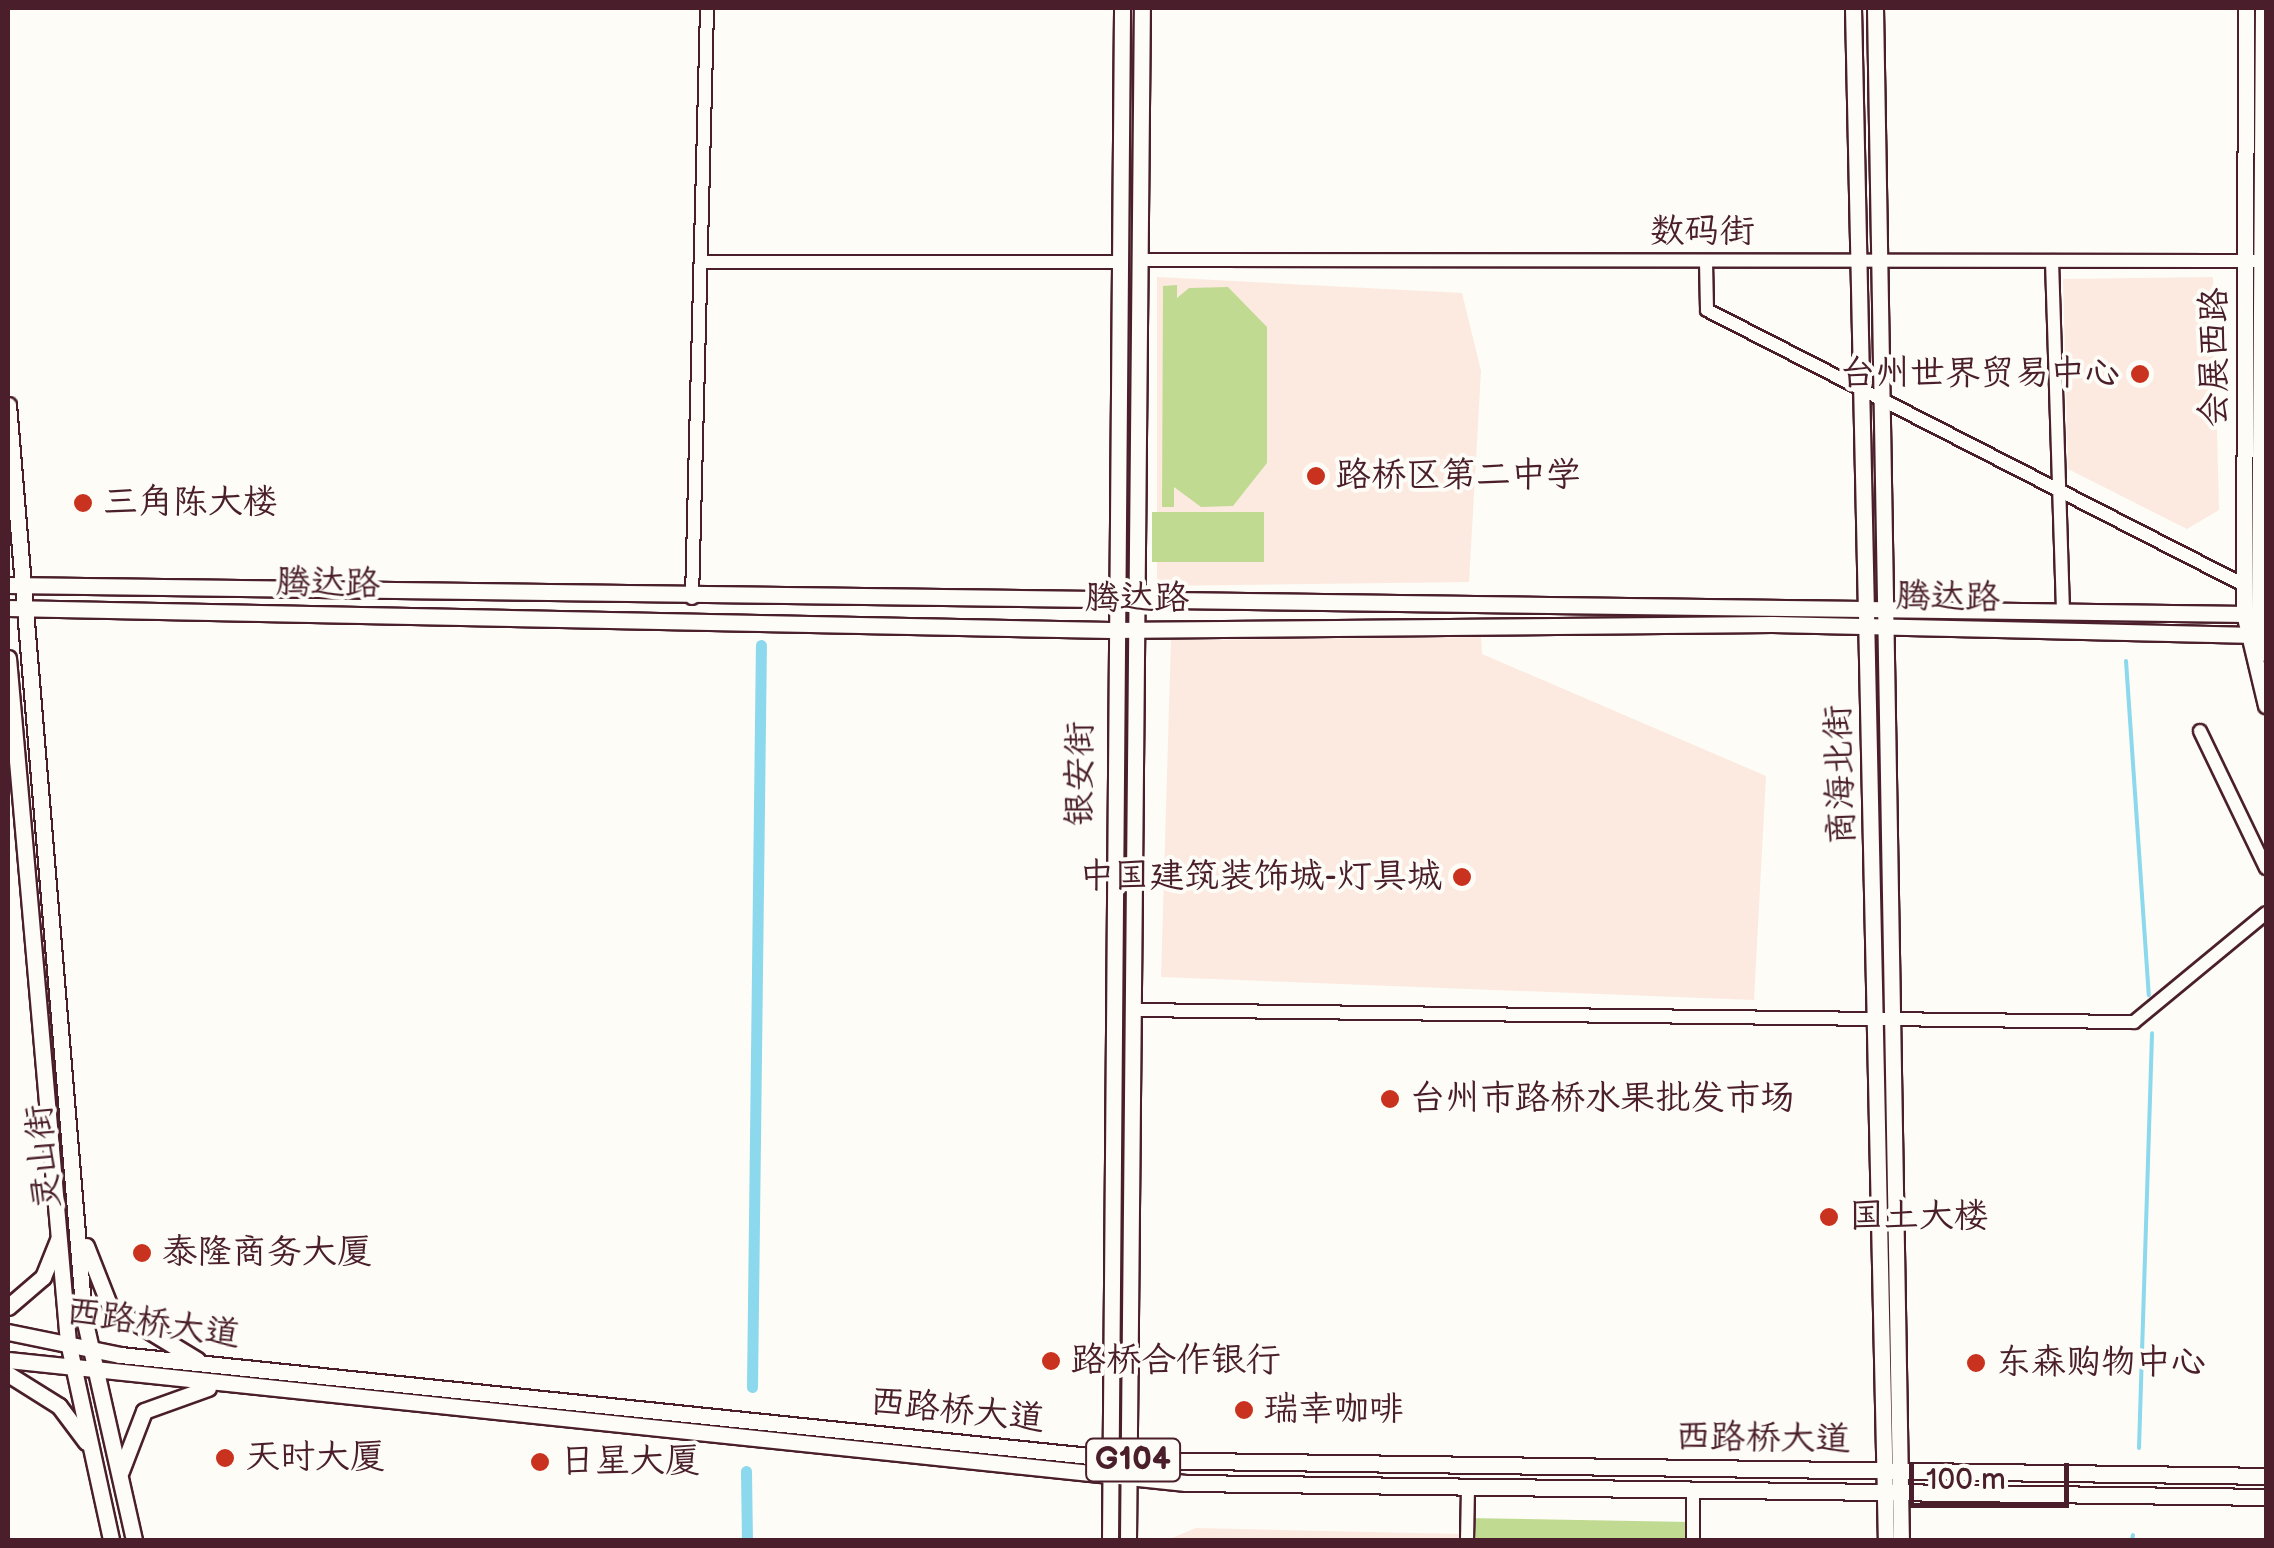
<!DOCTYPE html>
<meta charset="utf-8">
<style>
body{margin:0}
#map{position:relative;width:2274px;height:1548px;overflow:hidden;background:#fdfcf7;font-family:"Balsamiq Sans","LXGW WenKai TC",sans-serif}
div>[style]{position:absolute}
.built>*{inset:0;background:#fceae0}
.green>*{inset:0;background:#c0da91;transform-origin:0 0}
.stream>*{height:4px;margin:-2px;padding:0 2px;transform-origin:2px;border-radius:2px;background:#8cd8ec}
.canal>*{height:11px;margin:-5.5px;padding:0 5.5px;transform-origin:5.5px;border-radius:5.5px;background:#8cd8ec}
.roads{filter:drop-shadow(2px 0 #4a1f2b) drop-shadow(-2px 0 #4a1f2b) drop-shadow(0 2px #4a1f2b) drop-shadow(0 -2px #4a1f2b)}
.minor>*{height:12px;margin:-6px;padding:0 6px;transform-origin:6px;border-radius:6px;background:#fdfcf7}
.major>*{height:15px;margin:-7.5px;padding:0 7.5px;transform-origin:7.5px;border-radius:7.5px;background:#fdfcf7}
.dots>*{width:28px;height:28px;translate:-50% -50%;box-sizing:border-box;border:5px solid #fdfcf7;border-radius:50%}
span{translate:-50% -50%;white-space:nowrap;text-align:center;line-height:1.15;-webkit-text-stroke:8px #fdfcf7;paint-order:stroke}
.shield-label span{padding:2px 8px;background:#fdfcf7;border:2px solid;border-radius:8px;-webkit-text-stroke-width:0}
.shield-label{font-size:32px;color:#4a1f2b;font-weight:700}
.street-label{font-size:35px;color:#4a1f2b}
.poi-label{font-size:35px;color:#4a1f2b}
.right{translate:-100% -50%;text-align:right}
.left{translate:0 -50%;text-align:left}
.frame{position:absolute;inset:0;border:10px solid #4a1f2b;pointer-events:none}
.scale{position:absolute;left:1909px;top:1463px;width:160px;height:45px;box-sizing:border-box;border:5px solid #4a1f2b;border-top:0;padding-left:12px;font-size:30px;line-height:35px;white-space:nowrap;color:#4a1f2b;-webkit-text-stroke:8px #fdfcf7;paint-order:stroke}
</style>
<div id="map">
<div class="built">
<div style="clip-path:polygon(1157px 277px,1462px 293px,1481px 371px,1469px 582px,1157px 586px)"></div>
<div style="clip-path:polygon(2213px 277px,2219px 510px,2187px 529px,2068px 469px,2063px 279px)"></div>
<div style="clip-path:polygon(1481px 637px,1482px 654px,1766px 776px,1754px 1000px,1161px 977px,1171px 640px)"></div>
<div style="clip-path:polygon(1196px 1528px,1460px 1534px,1460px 1540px,1167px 1540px)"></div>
</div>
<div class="green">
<div style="clip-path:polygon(1177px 285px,1177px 298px,1189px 288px,1228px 287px,1267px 327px,1267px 463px,1233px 506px,1201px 507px,1174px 487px,1174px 507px,1162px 507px,1163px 286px)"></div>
<div style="left:1152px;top:512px;width:112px;height:50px"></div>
<div style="left:1464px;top:1518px;width:226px;height:22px;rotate:1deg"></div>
</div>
<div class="stream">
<div style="left:2126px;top:661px;width:335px;rotate:86.1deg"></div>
<div style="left:2139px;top:1448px;width:415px;rotate:-88.2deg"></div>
<div style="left:2132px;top:1540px;width:5px;rotate:-79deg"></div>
</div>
<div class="canal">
<div style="left:752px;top:1387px;width:742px;rotate:-89.31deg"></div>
<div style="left:746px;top:1471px;width:69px;rotate:89.2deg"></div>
</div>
<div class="roads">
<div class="minor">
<div style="left:1142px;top:260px;width:1112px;rotate:0.05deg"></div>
<div style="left:2052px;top:261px;width:349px;rotate:88.2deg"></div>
<div style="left:701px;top:262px;width:421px"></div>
<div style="left:1706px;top:262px;width:48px;rotate:88.8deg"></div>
<div style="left:1707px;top:310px;width:603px;rotate:27.12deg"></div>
<div style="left:692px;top:598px;width:590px;rotate:-88.54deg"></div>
<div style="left:2200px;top:731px;width:152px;rotate:64.3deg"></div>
<div style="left:1132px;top:1010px;width:1002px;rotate:0.69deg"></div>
<div style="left:2134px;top:1022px;width:171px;rotate:-39.5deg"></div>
<div style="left:1693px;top:1489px;width:51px;rotate:90deg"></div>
<div style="left:1467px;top:1540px;width:54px;rotate:-88.9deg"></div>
</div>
<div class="major">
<div style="left:1853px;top:8px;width:1532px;rotate:88.77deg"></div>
<div style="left:1875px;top:8px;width:1532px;rotate:89.03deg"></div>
<div style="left:2246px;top:8px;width:605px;rotate:90.19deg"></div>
<div style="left:2244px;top:613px;width:95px;rotate:76.6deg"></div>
<div style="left:2263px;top:8px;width:606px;rotate:90.38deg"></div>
<div style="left:2259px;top:614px;width:40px;rotate:80deg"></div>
<div style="left:8px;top:405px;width:916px;rotate:85.24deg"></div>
<div style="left:84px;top:1318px;width:228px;rotate:77.3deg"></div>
<div style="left:8px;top:585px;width:2258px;rotate:0.74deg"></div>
<div style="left:8px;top:608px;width:1103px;rotate:1.14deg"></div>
<div style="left:1111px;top:630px;width:661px;rotate:-0.52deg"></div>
<div style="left:1772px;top:624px;width:494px;rotate:1.3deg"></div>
<div style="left:8px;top:658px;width:687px;rotate:84.99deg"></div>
<div style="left:68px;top:1342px;width:203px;rotate:77.7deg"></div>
<div style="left:86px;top:1246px;width:66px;rotate:68.5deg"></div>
<div style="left:110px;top:1307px;width:102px;rotate:31.3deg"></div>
<div style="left:8px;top:1307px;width:46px;rotate:-40.6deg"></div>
<div style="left:43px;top:1277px;width:40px;rotate:-68deg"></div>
<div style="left:8px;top:1332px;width:114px;rotate:11.6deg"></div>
<div style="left:120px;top:1355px;width:1012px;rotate:5.95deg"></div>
<div style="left:1127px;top:1460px;width:1139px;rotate:0.8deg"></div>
<div style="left:8px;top:1360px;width:1184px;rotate:5.96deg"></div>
<div style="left:1186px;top:1483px;width:1080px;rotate:0.74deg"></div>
<div style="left:8px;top:1374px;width:60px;rotate:32.1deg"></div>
<div style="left:59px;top:1406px;width:45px;rotate:53.1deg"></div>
<div style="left:121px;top:1471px;width:64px;rotate:-69deg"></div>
<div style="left:144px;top:1411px;width:68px;rotate:-19.8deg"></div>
<div style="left:1110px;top:1540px;width:1532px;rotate:-89.55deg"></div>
<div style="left:1128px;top:1540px;width:1532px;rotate:-89.48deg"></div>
</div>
</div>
<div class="dots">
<div style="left:2140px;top:374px;background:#c8321e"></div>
<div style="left:1316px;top:476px;background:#c8321e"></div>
<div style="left:83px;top:503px;background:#c8321e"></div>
<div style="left:1462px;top:877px;background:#c8321e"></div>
<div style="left:1390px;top:1099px;background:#c8321e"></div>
<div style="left:1829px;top:1217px;background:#c8321e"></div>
<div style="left:142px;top:1253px;background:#c8321e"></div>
<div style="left:1051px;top:1361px;background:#c8321e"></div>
<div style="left:1976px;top:1363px;background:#c8321e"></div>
<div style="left:1244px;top:1410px;background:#c8321e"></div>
<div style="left:225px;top:1458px;background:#c8321e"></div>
<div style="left:540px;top:1462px;background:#c8321e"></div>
</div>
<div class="shield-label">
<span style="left:1133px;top:1460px">G104</span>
</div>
<div class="street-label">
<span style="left:1702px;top:232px">数码街</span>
<span style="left:2215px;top:357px;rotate:-90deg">会展西路</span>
<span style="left:328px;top:584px;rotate:1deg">腾达路</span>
<span style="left:1948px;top:598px;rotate:1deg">腾达路</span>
<span style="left:1137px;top:599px">腾达路</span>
<span style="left:1081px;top:774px;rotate:-90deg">银安街</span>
<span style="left:1841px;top:775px;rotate:-92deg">商海北街</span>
<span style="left:44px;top:1157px;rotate:-95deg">灵山街</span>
<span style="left:153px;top:1324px;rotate:8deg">西路桥大道</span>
<span style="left:957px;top:1411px;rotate:6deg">西路桥大道</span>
<span style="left:1763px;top:1439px;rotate:1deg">西路桥大道</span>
</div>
<div class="poi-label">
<span class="right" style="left:2120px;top:374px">台州世界贸易中心</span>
<span class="left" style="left:1336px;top:476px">路桥区第二中学</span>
<span class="left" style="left:103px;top:503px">三角陈大楼</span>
<span class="right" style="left:1442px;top:877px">中国建筑装饰城-灯具城</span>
<span class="left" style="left:1410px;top:1099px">台州市路桥水果批发市场</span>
<span class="left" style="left:1849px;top:1217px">国土大楼</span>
<span class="left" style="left:162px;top:1253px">泰隆商务大厦</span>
<span class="left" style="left:1071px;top:1361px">路桥合作银行</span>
<span class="left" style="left:1996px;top:1363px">东森购物中心</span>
<span class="left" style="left:1264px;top:1410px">瑞幸咖啡</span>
<span class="left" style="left:245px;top:1458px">天时大厦</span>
<span class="left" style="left:560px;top:1462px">日星大厦</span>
</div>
<div class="frame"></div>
<div class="scale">100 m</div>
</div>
